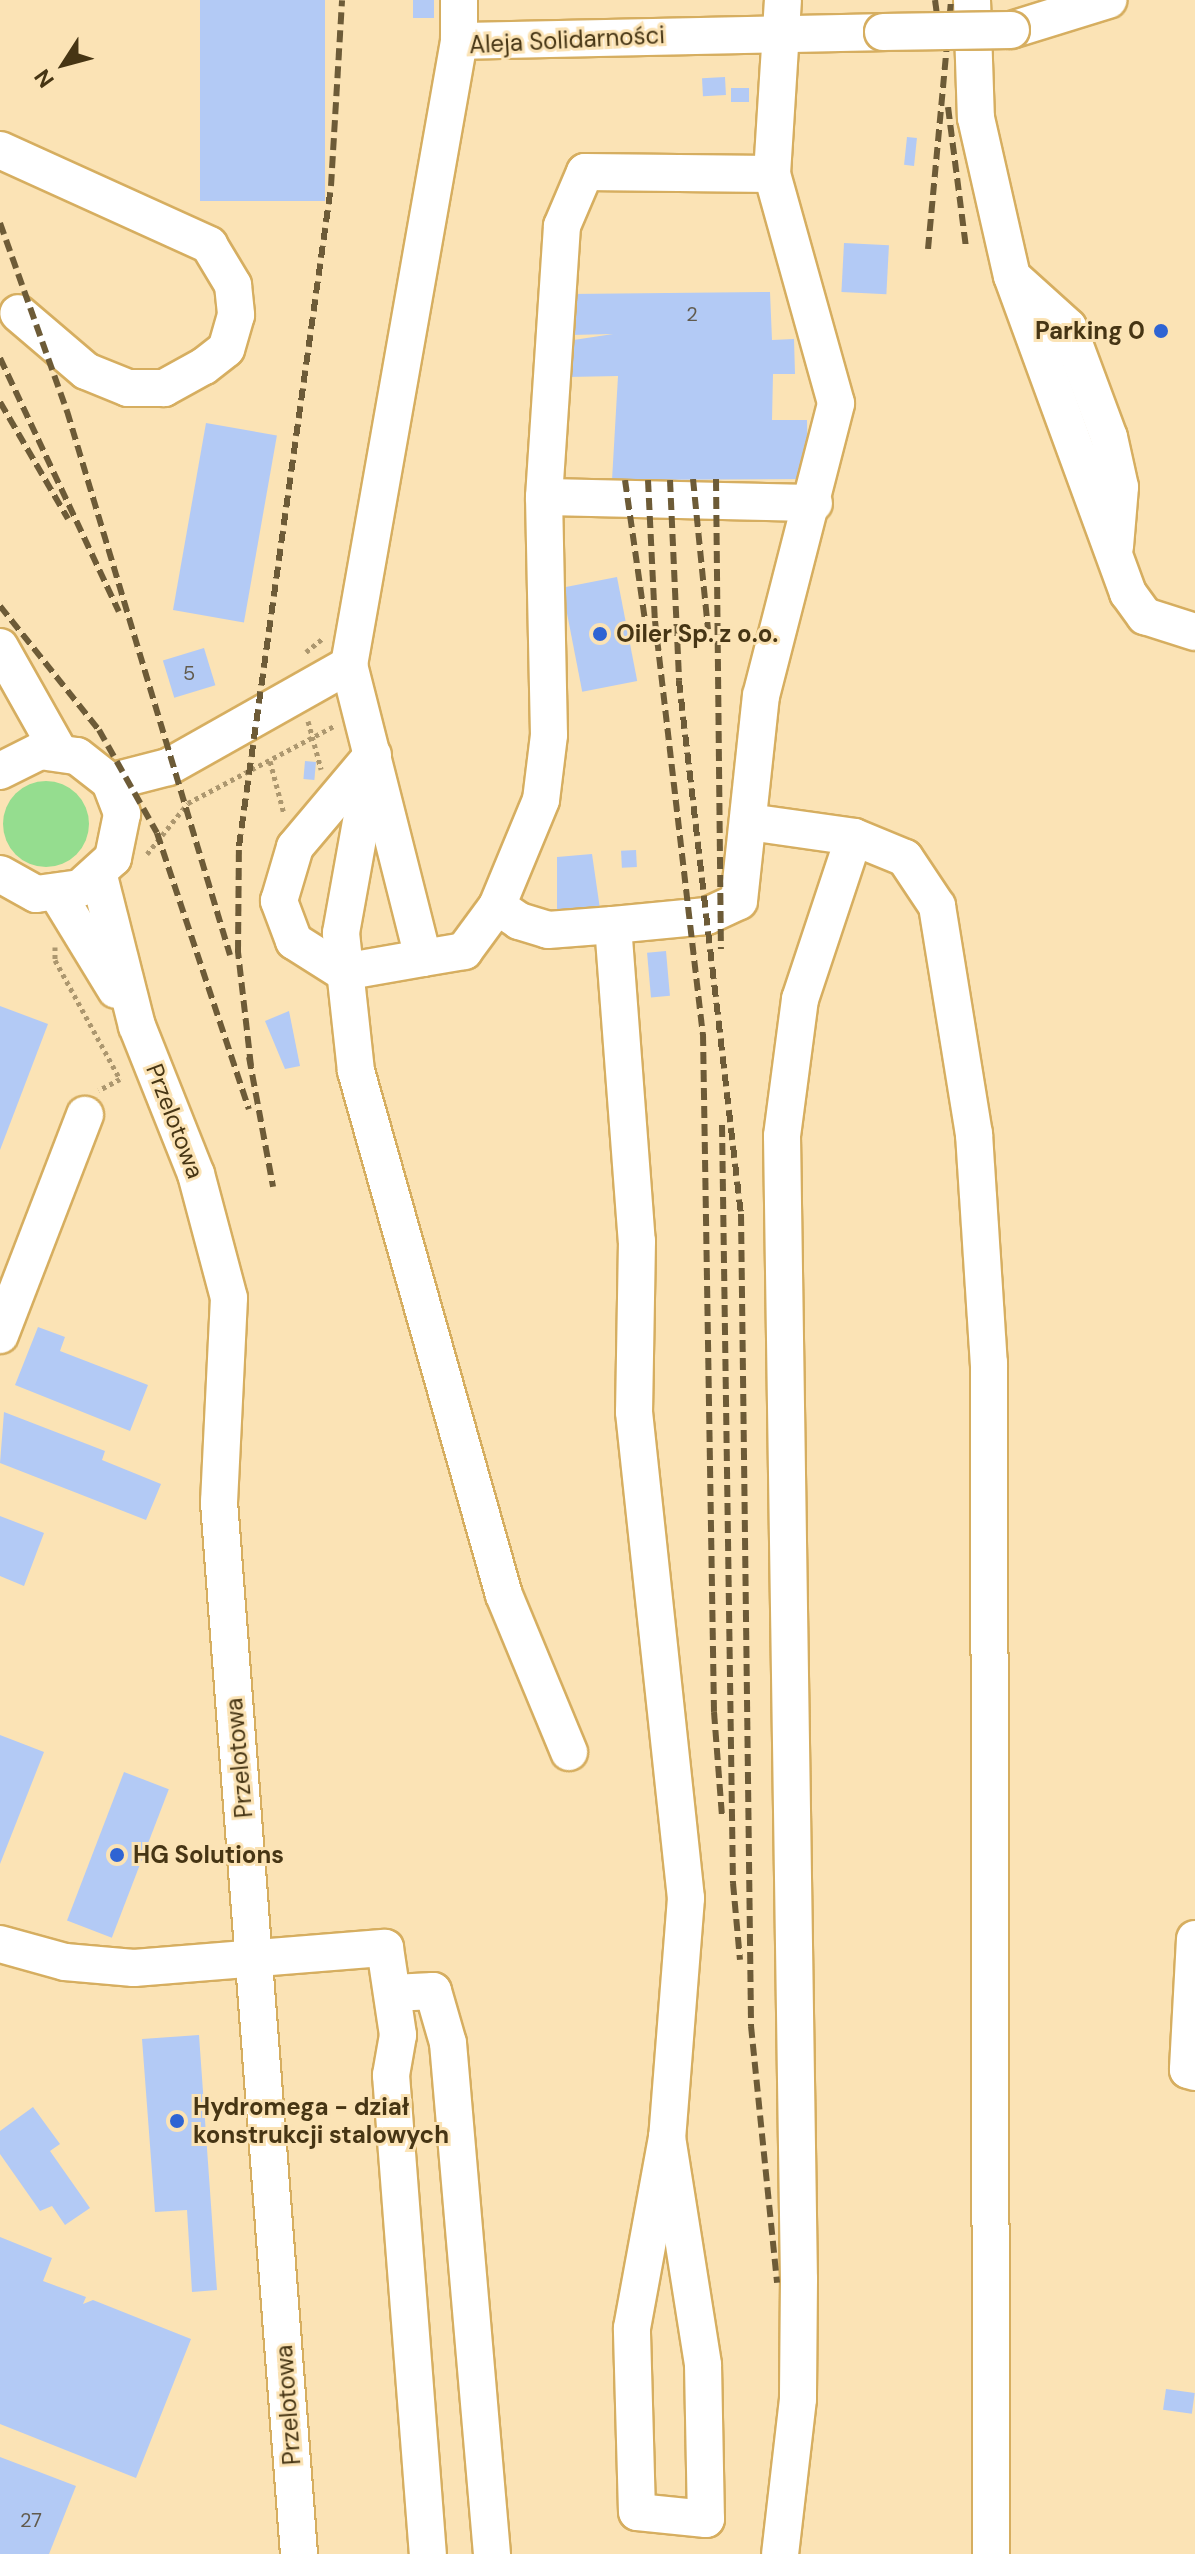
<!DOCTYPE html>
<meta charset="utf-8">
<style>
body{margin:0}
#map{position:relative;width:1195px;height:2554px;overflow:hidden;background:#fbe3b5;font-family:"DM Sans",sans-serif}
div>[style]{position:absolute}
.green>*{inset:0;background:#95dd8f}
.round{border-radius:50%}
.building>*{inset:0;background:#b3caf5;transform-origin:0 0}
.path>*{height:5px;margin-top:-2.5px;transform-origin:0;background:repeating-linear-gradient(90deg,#ac976f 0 4px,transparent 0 8px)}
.roads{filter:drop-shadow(2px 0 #d6ae60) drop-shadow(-2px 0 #d6ae60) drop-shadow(0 2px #d6ae60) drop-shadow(0 -2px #d6ae60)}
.minor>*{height:36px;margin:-18px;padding:0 18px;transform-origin:18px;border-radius:18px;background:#fff}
.rail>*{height:6px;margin-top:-3px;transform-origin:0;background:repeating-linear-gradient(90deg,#6d5b37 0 12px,transparent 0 18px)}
.bridges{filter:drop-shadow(2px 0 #d6ae60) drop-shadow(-2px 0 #d6ae60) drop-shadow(0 2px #d6ae60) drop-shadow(0 -2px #d6ae60)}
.minor-bridge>*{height:36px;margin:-18px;padding:0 18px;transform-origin:18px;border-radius:18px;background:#fff}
.dots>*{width:22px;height:22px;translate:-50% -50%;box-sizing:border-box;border:4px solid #fbe3b5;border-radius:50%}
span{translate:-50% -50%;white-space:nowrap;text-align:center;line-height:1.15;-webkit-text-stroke:6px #fbe3b5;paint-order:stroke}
.number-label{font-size:20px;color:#615a4c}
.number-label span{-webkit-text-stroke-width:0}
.street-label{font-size:24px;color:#463514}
.poi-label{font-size:24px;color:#463514;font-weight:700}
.right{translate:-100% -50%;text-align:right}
.left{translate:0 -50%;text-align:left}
.north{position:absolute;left:24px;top:24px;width:80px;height:80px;-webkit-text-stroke:6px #fbe3b5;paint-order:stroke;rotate:234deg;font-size:22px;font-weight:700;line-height:32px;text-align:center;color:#463514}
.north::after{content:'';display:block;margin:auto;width:28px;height:36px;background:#463514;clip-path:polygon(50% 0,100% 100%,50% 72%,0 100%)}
</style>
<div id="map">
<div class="green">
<div class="round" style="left:3px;top:781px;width:86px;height:86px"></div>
</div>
<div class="building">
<div style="left:200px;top:0;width:125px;height:201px"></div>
<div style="left:413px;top:0;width:21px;height:18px"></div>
<div style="left:725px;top:77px;width:18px;height:23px;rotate:87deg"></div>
<div style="left:731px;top:88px;width:18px;height:14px"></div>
<div style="left:907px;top:137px;width:10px;height:28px;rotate:6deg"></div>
<div style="left:844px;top:243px;width:45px;height:49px;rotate:3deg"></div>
<div style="clip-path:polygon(770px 292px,772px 340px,794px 339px,795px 374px,773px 374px,772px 420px,807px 420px,808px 479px,612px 480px,618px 376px,568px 377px,567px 341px,613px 334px,571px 335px,570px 294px)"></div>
<div style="left:206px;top:423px;width:72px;height:190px;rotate:10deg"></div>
<div style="left:617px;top:577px;width:106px;height:56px;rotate:79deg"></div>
<div style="left:204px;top:648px;width:39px;height:43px;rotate:73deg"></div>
<div style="left:305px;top:761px;width:11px;height:18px;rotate:5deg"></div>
<div style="left:636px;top:850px;width:17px;height:15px;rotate:87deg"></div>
<div style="clip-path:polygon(592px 854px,600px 909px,557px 912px,557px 857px)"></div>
<div style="left:666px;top:951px;width:45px;height:19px;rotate:85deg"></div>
<div style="clip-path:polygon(0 1006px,48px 1024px,0 1150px)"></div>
<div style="clip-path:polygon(289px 1011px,300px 1066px,285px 1069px,265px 1021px)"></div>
<div style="clip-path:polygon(38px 1327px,65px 1337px,60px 1351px,148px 1385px,130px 1431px,15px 1385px)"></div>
<div style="clip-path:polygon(4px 1412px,105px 1451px,102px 1460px,161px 1484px,146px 1520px,0 1463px)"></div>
<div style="clip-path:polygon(0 1516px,44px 1533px,24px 1586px,0 1576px)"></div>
<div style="clip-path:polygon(0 1735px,44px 1752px,0 1864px)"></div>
<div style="left:124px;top:1772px;width:48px;height:159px;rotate:21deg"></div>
<div style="clip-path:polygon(199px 2035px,217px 2290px,192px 2292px,187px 2210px,155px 2212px,142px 2039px)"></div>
<div style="clip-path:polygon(33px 2107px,60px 2144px,50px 2151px,90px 2208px,65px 2225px,52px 2206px,40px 2211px,0 2154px,0 2131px)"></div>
<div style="clip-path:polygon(0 2237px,52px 2258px,43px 2281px,86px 2297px,83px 2304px,93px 2300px,191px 2339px,136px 2478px,0 2424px)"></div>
<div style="left:1166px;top:2389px;width:29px;height:21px;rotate:8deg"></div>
<div style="clip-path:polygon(0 2457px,76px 2486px,49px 2554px,0 2554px)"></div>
</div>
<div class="path">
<div style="left:306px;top:652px;width:22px;rotate:-39deg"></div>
<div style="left:308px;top:721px;width:50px;rotate:74.8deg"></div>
<div style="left:270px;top:761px;width:55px;rotate:75.2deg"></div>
<div style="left:147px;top:854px;width:65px;rotate:-51.2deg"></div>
<div style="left:188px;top:803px;width:167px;rotate:-27.8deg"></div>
<div style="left:55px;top:947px;width:13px;rotate:90deg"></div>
<div style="left:55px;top:960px;width:136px;rotate:61.4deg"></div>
<div style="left:120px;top:1079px;width:24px;rotate:152deg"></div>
</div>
<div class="roads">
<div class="minor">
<div style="left:972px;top:0;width:118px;rotate:88.1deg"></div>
<div style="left:976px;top:118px;width:162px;rotate:77.2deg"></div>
<div style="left:1012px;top:276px;width:338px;rotate:69.9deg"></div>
<div style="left:1128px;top:593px;width:29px;rotate:54deg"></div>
<div style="left:1145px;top:616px;width:52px;rotate:17.7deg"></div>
<div style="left:1011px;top:30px;width:102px;rotate:-17.2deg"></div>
<div style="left:459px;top:41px;width:424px;rotate:-1.2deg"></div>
<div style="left:0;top:150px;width:230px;rotate:24.4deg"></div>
<div style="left:209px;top:245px;width:47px;rotate:59deg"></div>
<div style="left:233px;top:285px;width:30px;rotate:84deg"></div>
<div style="left:236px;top:315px;width:35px;rotate:106deg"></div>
<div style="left:226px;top:349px;width:28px;rotate:142deg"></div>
<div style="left:204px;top:366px;width:46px;rotate:151.2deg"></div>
<div style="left:164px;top:388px;width:36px;rotate:180deg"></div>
<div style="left:128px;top:388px;width:45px;rotate:-158deg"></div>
<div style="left:86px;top:371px;width:89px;rotate:-139.5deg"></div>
<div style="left:772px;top:174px;width:187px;rotate:-179.4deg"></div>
<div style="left:585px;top:172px;width:59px;rotate:113.1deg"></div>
<div style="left:562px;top:226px;width:272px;rotate:93.8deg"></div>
<div style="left:544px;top:497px;width:238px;rotate:88.8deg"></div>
<div style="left:549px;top:735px;width:65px;rotate:97deg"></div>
<div style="left:541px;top:800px;width:115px;rotate:112.5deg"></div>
<div style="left:497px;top:906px;width:27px;rotate:34deg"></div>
<div style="left:519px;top:921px;width:30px;rotate:17deg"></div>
<div style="left:548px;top:930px;width:65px;rotate:-4.4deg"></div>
<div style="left:613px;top:925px;width:94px;rotate:-5.5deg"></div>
<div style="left:707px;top:916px;width:35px;rotate:-25deg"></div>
<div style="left:739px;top:901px;width:206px;rotate:-83.9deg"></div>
<div style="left:761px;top:696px;width:302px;rotate:-75.6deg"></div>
<div style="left:836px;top:403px;width:238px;rotate:-105.6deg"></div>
<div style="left:772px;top:174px;width:174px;rotate:-86.4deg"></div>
<div style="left:1017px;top:281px;width:69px;rotate:42deg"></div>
<div style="left:1068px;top:327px;width:117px;rotate:69.6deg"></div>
<div style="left:1109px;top:437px;width:51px;rotate:77.6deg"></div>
<div style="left:1120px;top:487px;width:60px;rotate:94.8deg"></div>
<div style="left:544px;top:497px;width:270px;rotate:1.3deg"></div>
<div style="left:0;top:647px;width:118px;rotate:60.6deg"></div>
<div style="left:349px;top:665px;width:634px;rotate:-80deg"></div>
<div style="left:459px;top:41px;width:41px;rotate:-90deg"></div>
<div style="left:349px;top:665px;width:302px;rotate:75.8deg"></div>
<div style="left:423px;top:958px;width:81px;rotate:170.1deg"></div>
<div style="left:343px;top:972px;width:58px;rotate:-147.7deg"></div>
<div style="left:294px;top:941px;width:43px;rotate:-110.6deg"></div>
<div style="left:279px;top:901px;width:56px;rotate:-73.5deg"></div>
<div style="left:295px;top:847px;width:115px;rotate:-49.9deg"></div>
<div style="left:373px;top:755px;width:181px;rotate:100.2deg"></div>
<div style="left:341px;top:933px;width:139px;rotate:83.8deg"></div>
<div style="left:356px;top:1071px;width:544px;rotate:74.23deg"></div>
<div style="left:504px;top:1595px;width:170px;rotate:67.5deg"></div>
<div style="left:0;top:771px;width:45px;rotate:-26.6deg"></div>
<div style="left:40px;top:751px;width:37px;rotate:8deg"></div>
<div style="left:77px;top:756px;width:42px;rotate:38.2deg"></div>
<div style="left:110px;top:782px;width:34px;rotate:69deg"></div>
<div style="left:122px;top:814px;width:45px;rotate:101.6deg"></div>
<div style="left:113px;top:858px;width:45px;rotate:137.7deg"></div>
<div style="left:80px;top:888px;width:44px;rotate:172.2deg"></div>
<div style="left:36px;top:894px;width:41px;rotate:-150.9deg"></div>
<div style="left:110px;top:782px;width:60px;rotate:-14.5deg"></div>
<div style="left:168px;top:767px;width:208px;rotate:-29.4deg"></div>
<div style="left:749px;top:822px;width:106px;rotate:8.1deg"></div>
<div style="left:854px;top:837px;width:171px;rotate:108.4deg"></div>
<div style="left:800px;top:999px;width:138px;rotate:97.5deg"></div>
<div style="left:782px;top:1136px;width:1143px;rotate:89.15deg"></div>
<div style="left:799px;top:2279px;width:120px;rotate:90.5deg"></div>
<div style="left:798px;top:2399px;width:156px;rotate:96.6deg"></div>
<div style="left:854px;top:837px;width:55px;rotate:22.4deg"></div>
<div style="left:905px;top:858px;width:58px;rotate:56.3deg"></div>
<div style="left:937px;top:906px;width:231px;rotate:80.8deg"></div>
<div style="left:974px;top:1134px;width:229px;rotate:86.3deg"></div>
<div style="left:989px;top:1363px;width:1191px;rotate:89.9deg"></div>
<div style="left:99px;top:876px;width:155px;rotate:75.8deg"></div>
<div style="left:137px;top:1026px;width:159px;rotate:68.3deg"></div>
<div style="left:196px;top:1174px;width:128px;rotate:75.1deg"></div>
<div style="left:229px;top:1298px;width:204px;rotate:92.8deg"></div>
<div style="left:219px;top:1502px;width:1055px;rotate:85.65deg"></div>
<div style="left:58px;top:895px;width:111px;rotate:58.6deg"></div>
<div style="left:613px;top:925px;width:317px;rotate:85.7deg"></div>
<div style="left:637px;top:1241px;width:171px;rotate:91deg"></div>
<div style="left:634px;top:1412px;width:489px;rotate:83.9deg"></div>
<div style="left:686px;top:1898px;width:240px;rotate:94.5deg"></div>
<div style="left:667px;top:2137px;width:231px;rotate:81deg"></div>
<div style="left:703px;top:2365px;width:154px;rotate:88.9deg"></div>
<div style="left:706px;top:2519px;width:69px;rotate:-174.2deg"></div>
<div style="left:637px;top:2512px;width:184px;rotate:-91.6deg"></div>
<div style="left:632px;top:2328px;width:194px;rotate:-79.6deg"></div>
<div style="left:423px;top:958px;width:42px;rotate:-9.7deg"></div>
<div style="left:464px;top:951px;width:56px;rotate:-53.7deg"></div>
<div style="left:0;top:1335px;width:236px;rotate:-68.9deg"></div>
<div style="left:1195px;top:1939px;width:131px;rotate:93.1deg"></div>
<div style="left:1188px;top:2070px;width:7px;rotate:16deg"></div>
<div style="left:0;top:1944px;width:67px;rotate:15.5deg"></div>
<div style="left:65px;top:1962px;width:69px;rotate:5deg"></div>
<div style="left:134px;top:1968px;width:252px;rotate:-4.6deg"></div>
<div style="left:385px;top:1948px;width:88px;rotate:81.5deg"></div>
<div style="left:398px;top:2035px;width:41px;rotate:99.9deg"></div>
<div style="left:391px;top:2075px;width:480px;rotate:85.6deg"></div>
<div style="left:393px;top:1993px;width:40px;rotate:-2.9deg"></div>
<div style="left:433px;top:1991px;width:54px;rotate:73.9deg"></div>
<div style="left:448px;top:2043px;width:513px;rotate:85.08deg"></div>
</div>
</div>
<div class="rail">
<div style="left:935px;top:0;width:44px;rotate:82.2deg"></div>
<div style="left:948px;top:107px;width:141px;rotate:82.7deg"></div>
<div style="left:0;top:223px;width:200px;rotate:70.4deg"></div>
<div style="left:67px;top:411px;width:568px;rotate:73.32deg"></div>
<div style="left:928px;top:249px;width:250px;rotate:-84.7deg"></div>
<div style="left:0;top:358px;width:280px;rotate:64.9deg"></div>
<div style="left:0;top:402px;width:135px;rotate:59.8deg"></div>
<div style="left:693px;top:479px;width:151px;rotate:84.3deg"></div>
<div style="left:716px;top:479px;width:470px;rotate:89.4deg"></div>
<div style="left:625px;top:480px;width:164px;rotate:81.9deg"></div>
<div style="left:648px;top:480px;width:141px;rotate:87.2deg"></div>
<div style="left:655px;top:621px;width:416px;rotate:83.4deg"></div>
<div style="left:703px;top:1034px;width:678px;rotate:89.07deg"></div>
<div style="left:714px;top:1712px;width:104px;rotate:85.6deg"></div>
<div style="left:670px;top:480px;width:201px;rotate:87.4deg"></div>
<div style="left:679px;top:681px;width:537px;rotate:83.37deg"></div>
<div style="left:741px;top:1214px;width:812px;rotate:89.29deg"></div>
<div style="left:751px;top:2026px;width:258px;rotate:84.2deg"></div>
<div style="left:0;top:606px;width:159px;rotate:51.4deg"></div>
<div style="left:99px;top:730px;width:118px;rotate:60.6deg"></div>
<div style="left:157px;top:833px;width:291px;rotate:71.6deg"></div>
<div style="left:249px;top:1057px;width:132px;rotate:79.5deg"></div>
<div style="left:251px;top:1066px;width:115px;rotate:-96.5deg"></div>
<div style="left:238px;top:952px;width:106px;rotate:-89.5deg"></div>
<div style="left:239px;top:846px;width:666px;rotate:-82.06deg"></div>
<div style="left:331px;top:186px;width:186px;rotate:-86.6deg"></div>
<div style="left:722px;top:1125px;width:758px;rotate:89.17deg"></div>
<div style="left:733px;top:1883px;width:77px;rotate:84.8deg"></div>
</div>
<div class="bridges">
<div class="minor-bridge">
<div style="left:883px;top:32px;width:128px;rotate:-0.9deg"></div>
</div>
</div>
<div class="dots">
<div style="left:1161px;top:331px;background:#2f64d3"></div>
<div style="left:600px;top:634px;background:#2f64d3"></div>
<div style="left:117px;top:1855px;background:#2f64d3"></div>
<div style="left:177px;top:2121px;background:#2f64d3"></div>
</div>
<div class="number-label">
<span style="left:692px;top:314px">2</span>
<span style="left:189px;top:673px">5</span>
<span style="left:31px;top:2520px">27</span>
</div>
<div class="street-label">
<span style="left:567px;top:40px;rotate:-3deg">Aleja Solidarności</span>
<span style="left:175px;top:1121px;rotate:69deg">Przelotowa</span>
<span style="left:239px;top:1758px;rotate:-95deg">Przelotowa</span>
<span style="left:288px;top:2405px;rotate:-94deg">Przelotowa</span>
</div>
<div class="poi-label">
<span class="right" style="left:1145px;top:331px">Parking 0</span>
<span class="left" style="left:616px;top:634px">Oiler Sp. z o.o.</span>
<span class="left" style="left:133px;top:1855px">HG Solutions</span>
<span class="left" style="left:193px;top:2121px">Hydromega - dział<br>konstrukcji stalowych</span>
</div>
<div class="north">N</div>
</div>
